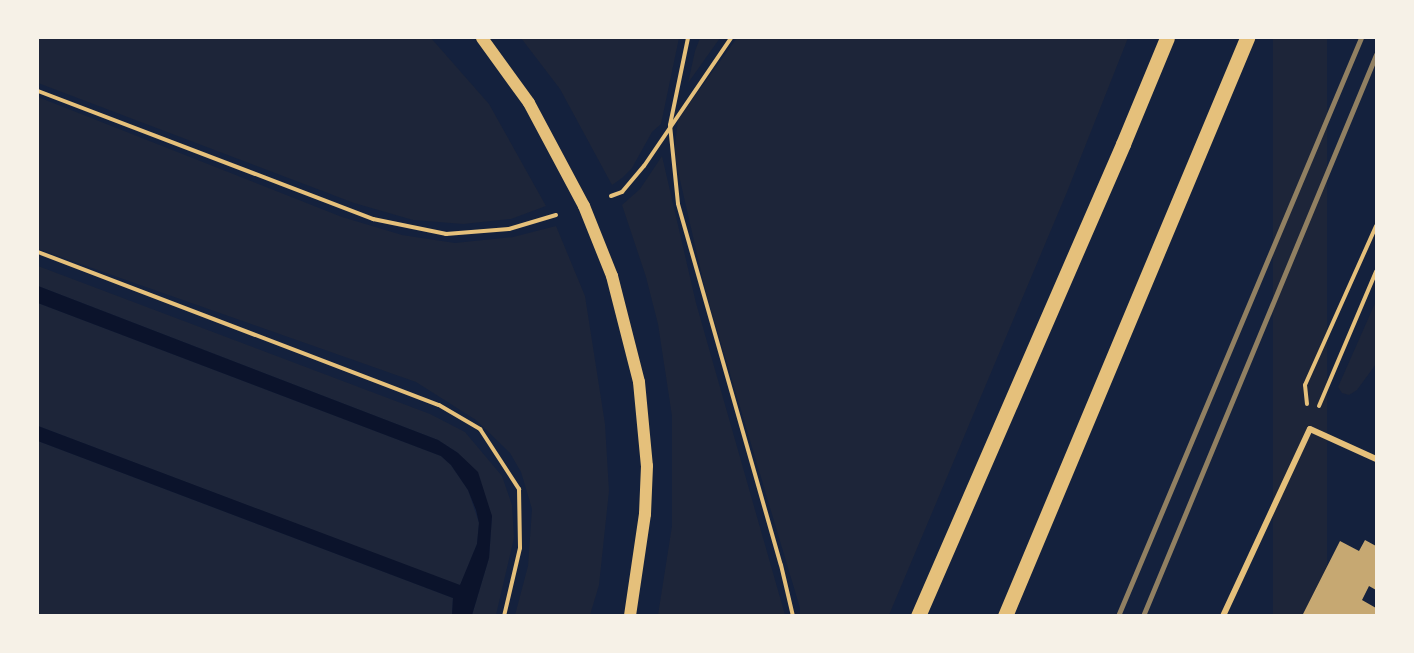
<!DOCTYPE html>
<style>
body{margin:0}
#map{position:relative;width:1414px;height:653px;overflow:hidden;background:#14213d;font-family:Figtree,sans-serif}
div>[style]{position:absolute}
.green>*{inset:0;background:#1d2539;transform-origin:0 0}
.water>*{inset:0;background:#0b132b}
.building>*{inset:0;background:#c6a872}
.path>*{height:4px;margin:-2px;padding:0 2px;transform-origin:2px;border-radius:2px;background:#e5c07b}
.minor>*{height:6px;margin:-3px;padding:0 3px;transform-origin:3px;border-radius:3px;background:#e5c07b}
.secondary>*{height:12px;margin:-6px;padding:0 6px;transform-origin:6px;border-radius:6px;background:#e5c07b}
.primary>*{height:15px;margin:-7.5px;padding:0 7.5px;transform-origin:7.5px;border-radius:7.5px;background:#e5c07b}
.rail>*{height:4.5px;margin:-2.25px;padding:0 2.25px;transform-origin:2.25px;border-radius:2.25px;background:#918062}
span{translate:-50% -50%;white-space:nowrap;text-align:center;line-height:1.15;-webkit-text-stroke:4.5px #f6f1e7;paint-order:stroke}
.frame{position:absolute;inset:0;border:39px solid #f6f1e7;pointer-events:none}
</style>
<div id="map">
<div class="green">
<div style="clip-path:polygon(38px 38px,431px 38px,489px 104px,546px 206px,511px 219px,463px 224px,413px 220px,354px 203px,38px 83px)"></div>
<div style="clip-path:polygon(521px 38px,679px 38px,661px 124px,652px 132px,632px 168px,622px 178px,612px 185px,560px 89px)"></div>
<div style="clip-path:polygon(700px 38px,720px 38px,688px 83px,695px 51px)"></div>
<div style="clip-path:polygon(737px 38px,1128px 38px,1067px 192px,889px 615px,800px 615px,800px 608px,706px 293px,674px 154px,678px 119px)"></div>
<div style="left:1273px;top:38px;width:54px;height:625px"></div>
<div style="clip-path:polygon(38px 97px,342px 217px,402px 235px,455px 243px,513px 237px,556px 226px,585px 296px,605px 424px,609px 491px,599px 585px,590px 615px,515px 615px,528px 566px,532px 509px,521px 472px,510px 453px,476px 420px,416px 382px,38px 249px)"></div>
<div style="clip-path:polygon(662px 156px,696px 303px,785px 615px,658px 615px,672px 526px,672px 416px,658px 324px,646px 277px,622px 205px,640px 189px)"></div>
<div style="clip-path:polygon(38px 266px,430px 414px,465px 432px,502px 476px,512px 505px,514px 538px,496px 615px,472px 615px,489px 558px,492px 516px,458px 453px,438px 440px,38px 286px)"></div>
<div style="clip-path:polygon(1376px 301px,1376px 364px,1357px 390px,1349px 395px,1342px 393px,1338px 387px)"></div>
<div style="clip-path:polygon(38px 303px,441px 456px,451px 465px,468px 490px,479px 523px,477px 544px,460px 586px,38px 426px)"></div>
<div style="clip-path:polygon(38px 441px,453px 598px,452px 615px,38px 615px)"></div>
</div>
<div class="water">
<div style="clip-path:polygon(38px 286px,438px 440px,458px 453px,478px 472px,492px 516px,489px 558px,472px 615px,452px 615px,453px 598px,38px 441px,38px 426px,460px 585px,477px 544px,479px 523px,476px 510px,468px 490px,451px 465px,441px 456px,38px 303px)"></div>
</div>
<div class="building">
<div style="clip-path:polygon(1365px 540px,1376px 546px,1376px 590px,1369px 586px,1362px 600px,1376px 608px,1376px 616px,1302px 616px,1340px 541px,1359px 551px)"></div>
</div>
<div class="path">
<div style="left:688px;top:38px;width:89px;rotate:101.7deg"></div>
<div style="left:670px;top:125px;width:79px;rotate:84.2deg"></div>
<div style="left:678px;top:204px;width:375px;rotate:74.1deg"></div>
<div style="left:781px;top:565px;width:52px;rotate:76.8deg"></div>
<div style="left:38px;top:91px;width:359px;rotate:20.9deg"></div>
<div style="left:373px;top:219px;width:75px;rotate:11.6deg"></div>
<div style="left:446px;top:234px;width:63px;rotate:-4.5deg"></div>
<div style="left:509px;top:229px;width:49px;rotate:-16.6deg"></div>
<div style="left:611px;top:196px;width:12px;rotate:-20deg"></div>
<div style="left:622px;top:192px;width:34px;rotate:-50deg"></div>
<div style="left:644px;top:166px;width:155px;rotate:-55.8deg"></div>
<div style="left:38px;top:252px;width:429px;rotate:20.9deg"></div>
<div style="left:439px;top:405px;width:48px;rotate:30.3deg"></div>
<div style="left:480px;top:429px;width:72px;rotate:57deg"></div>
<div style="left:519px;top:489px;width:59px;rotate:89deg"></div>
<div style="left:520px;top:548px;width:70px;rotate:103.2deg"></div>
<div style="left:1307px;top:404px;width:19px;rotate:-96deg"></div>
<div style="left:1305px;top:385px;width:174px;rotate:-65.9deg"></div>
<div style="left:1319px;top:406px;width:146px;rotate:-67deg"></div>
</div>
<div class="minor">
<div style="left:1223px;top:616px;width:206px;rotate:-65.1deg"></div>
<div style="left:1310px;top:429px;width:72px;rotate:24.4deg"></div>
</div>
<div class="secondary">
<div style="left:482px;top:38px;width:80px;rotate:54.1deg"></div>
<div style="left:529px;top:103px;width:117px;rotate:61.9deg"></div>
<div style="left:584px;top:206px;width:75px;rotate:68.2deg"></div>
<div style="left:612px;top:276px;width:109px;rotate:75.7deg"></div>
<div style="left:639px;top:382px;width:84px;rotate:84.6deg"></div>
<div style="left:647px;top:466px;width:48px;rotate:92.4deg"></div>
<div style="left:645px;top:514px;width:103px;rotate:98.4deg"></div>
</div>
<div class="primary">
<div style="left:918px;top:616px;width:515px;rotate:-66.52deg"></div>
<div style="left:1123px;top:144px;width:115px;rotate:-67.5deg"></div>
<div style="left:1005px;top:616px;width:627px;rotate:-67.28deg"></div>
</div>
<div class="rail">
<div style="left:1118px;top:616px;width:627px;rotate:-67.2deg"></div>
<div style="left:1143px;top:616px;width:607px;rotate:-67.45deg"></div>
</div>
<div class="frame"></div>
</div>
